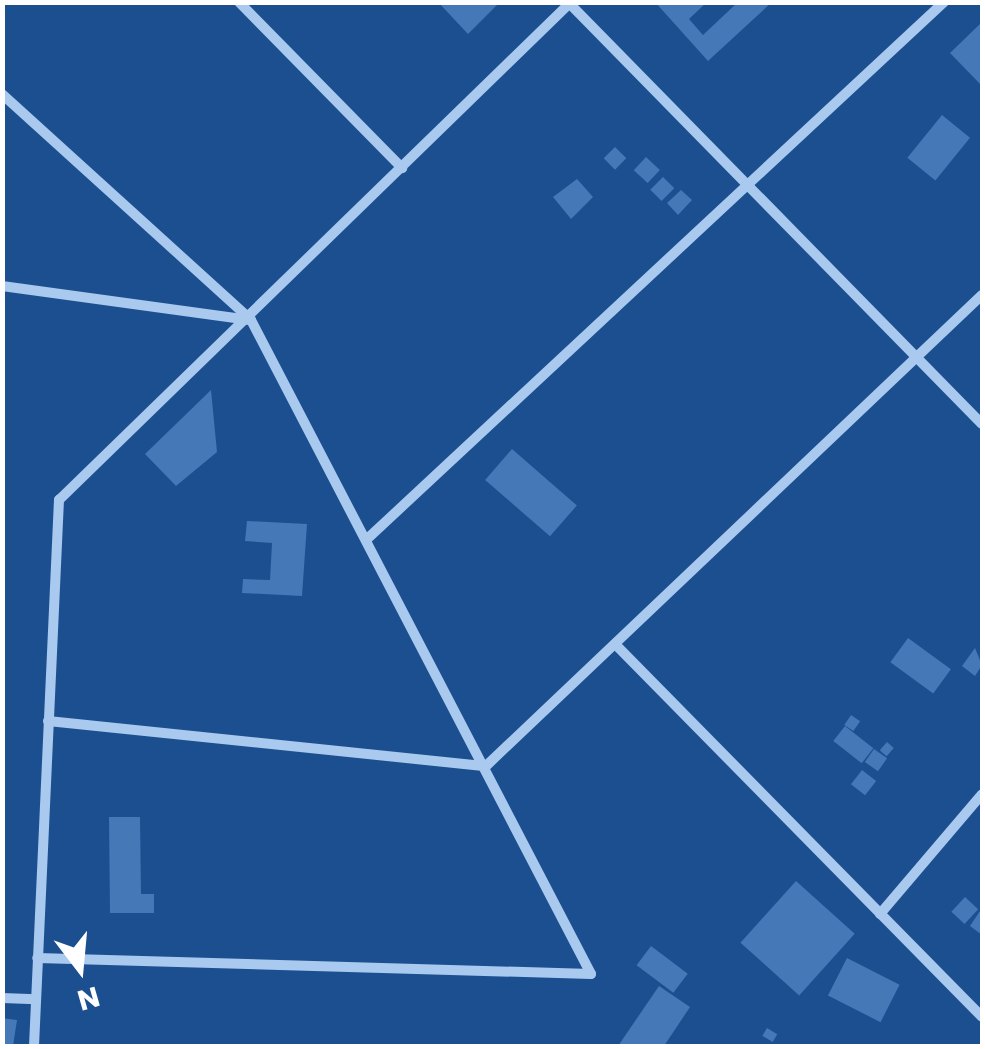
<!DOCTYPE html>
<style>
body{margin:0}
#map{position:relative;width:985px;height:1049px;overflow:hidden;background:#1b4f8f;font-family:Poppins,sans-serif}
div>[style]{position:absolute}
.building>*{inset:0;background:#4478b7;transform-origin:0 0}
.street>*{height:10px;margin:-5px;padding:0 5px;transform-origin:5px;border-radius:5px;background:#a9c9ee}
span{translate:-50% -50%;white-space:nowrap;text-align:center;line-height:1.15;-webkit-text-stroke:8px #1b4f8f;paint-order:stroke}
.frame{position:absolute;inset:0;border:5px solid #fff;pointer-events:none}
.north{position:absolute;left:30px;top:919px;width:100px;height:100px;-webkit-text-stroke:8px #1b4f8f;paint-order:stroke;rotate:164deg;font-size:28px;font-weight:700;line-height:40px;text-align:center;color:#fff}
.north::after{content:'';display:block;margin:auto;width:35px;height:45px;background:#fff;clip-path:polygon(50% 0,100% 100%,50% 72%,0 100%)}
</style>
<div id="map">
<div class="building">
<div style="clip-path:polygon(438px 2px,500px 2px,468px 34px)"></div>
<div style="clip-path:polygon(655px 2px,707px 2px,689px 19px,703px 35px,738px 2px,772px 2px,708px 61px)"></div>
<div style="clip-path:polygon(982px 22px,982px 86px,950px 53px)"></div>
<div style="left:942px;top:115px;width:36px;height:55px;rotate:39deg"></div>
<div style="left:615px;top:147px;width:16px;height:16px;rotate:45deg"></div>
<div style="left:646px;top:157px;width:19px;height:18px;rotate:43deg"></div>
<div style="left:663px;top:177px;width:16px;height:18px;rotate:45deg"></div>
<div style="clip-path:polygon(577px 179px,593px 197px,571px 219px,553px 197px)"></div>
<div style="clip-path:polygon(681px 190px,692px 200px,678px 215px,667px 203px)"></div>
<div style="clip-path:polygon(211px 390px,217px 452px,176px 486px,145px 454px)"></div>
<div style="left:512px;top:449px;width:86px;height:41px;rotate:41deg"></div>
<div style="clip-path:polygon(247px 521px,307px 524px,302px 596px,242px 593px,243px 579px,270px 580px,272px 543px,245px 541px)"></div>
<div style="left:908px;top:638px;width:53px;height:30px;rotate:36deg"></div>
<div style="clip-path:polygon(975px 648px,982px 665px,975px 676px,962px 666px)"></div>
<div style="left:851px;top:715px;width:11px;height:12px;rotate:34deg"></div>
<div style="left:845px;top:726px;width:36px;height:19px;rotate:38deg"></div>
<div style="left:887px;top:742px;width:9px;height:11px;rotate:41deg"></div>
<div style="left:874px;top:749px;width:16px;height:16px;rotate:35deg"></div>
<div style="left:862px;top:770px;width:18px;height:18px;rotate:38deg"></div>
<div style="clip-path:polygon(109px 817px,140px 817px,141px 894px,154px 894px,154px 913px,110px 913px)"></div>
<div style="left:796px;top:881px;width:79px;height:83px;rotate:42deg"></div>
<div style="left:965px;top:897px;width:18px;height:20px;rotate:43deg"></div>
<div style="clip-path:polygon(982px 908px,982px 935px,970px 926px)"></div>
<div style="left:651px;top:946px;width:46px;height:24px;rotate:37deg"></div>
<div style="left:847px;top:958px;width:59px;height:42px;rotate:27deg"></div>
<div style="clip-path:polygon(659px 986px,690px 1007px,664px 1046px,618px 1046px)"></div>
<div style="clip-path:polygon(2px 1018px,17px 1020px,13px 1046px,2px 1046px)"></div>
<div style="left:767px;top:1028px;width:12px;height:9px;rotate:31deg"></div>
</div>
<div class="street">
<div style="left:239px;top:2px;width:233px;rotate:45.5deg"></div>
<div style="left:568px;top:2px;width:591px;rotate:45.55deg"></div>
<div style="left:2px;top:94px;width:336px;rotate:42.2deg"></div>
<div style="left:251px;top:320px;width:737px;rotate:62.53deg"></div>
<div style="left:591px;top:974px;width:554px;rotate:-178.35deg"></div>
<div style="left:2px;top:286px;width:250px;rotate:7.8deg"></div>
<div style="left:366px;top:540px;width:790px;rotate:-42.95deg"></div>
<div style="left:615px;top:644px;width:523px;rotate:45.46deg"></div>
<div style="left:48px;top:721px;width:440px;rotate:5.9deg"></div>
<div style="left:486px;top:766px;width:684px;rotate:-43.52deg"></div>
<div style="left:880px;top:914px;width:157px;rotate:-49.6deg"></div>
<div style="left:2px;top:998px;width:34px;rotate:2deg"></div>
<div style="left:34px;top:1046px;width:547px;rotate:-87.38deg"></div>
<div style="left:59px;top:500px;width:714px;rotate:-44.21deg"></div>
</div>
<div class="frame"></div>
<div class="north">N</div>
</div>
